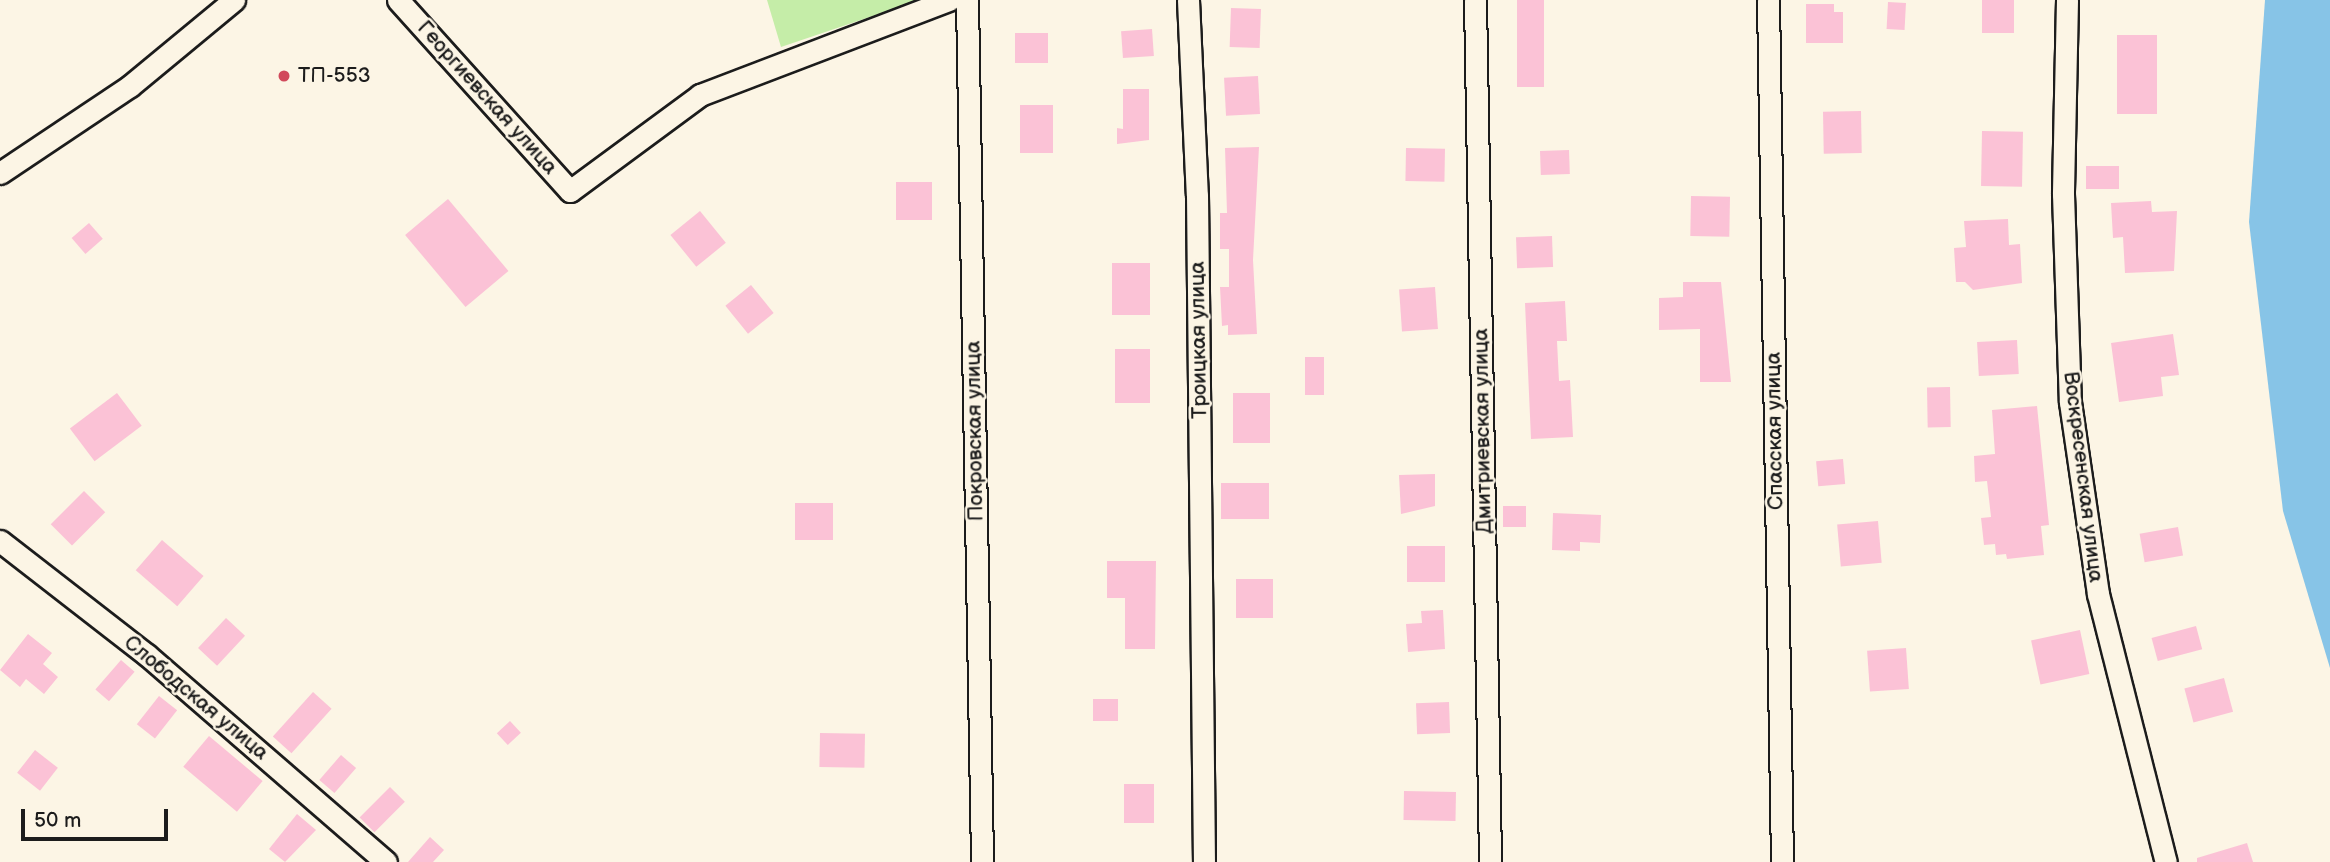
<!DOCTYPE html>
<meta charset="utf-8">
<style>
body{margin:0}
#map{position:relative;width:2330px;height:862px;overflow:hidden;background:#fcf5e5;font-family:"Balsamiq Sans",sans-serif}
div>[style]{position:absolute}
.green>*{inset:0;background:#c5eda8}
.water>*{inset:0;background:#87c4e7}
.building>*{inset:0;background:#fbc2d6;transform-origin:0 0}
.roads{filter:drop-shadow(2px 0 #1c1c1c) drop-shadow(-2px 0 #1c1c1c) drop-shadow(0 2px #1c1c1c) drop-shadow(0 -2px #1c1c1c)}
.minor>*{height:21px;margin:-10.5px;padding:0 10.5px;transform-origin:10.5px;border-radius:10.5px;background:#fcf5e5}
.dots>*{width:19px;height:19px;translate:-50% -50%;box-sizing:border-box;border:4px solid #fcf5e5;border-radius:50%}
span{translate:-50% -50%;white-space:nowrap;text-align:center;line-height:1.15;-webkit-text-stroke:5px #fcf5e5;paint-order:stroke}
.poi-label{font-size:21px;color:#1c1c1c}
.left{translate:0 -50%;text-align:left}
.street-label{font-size:21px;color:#1c1c1c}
.scale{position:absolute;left:21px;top:809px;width:147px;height:32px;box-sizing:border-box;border:4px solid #1c1c1c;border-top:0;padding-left:9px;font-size:21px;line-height:24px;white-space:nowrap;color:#1c1c1c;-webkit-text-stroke:5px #fcf5e5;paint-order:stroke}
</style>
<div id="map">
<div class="green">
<div style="clip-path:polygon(767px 0,920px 0,781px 47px)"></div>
</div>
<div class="water">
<div style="clip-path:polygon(2265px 0,2330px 0,2330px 668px,2283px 511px,2249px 222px)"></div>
</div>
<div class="building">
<div style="left:1517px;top:0;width:27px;height:87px"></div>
<div style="left:1982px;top:0;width:32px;height:33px"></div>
<div style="left:1888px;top:2px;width:18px;height:27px;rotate:3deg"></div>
<div style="clip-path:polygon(1806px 4px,1834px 4px,1834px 12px,1843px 12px,1843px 43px,1806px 43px)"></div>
<div style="left:1231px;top:8px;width:30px;height:39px;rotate:2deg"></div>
<div style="left:1152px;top:29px;width:27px;height:31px;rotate:86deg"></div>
<div style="left:1015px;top:33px;width:33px;height:30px"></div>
<div style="left:2117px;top:35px;width:40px;height:79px"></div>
<div style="left:1258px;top:76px;width:38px;height:34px;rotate:87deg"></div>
<div style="clip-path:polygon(1123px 89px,1149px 89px,1149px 140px,1117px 144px,1117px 128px,1123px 129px)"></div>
<div style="left:1020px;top:105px;width:33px;height:48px"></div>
<div style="left:1861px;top:111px;width:42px;height:38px;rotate:89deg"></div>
<div style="left:1982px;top:131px;width:41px;height:55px;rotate:1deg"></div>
<div style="clip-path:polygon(1259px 147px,1253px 260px,1257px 334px,1228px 335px,1228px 325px,1222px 326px,1220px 287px,1229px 287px,1229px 249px,1220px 249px,1220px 213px,1227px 213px,1225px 148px)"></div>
<div style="left:1406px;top:148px;width:39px;height:33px;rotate:1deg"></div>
<div style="left:1569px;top:150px;width:24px;height:29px;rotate:88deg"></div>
<div style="left:2086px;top:166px;width:33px;height:23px"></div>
<div style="left:896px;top:182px;width:36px;height:38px"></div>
<div style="left:1691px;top:196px;width:39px;height:40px;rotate:1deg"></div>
<div style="left:448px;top:199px;width:94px;height:56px;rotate:50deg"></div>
<div style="clip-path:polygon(2151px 201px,2152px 212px,2177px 211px,2174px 271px,2125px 273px,2123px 237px,2113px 238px,2111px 203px)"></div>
<div style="left:700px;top:211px;width:41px;height:38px;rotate:51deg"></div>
<div style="clip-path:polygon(2008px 219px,2009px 245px,2020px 244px,2022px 283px,1973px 290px,1965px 282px,1956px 282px,1954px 248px,1966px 247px,1964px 221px)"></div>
<div style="left:89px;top:223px;width:21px;height:23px;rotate:49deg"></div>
<div style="left:1552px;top:236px;width:31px;height:36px;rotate:88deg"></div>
<div style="left:1112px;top:263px;width:38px;height:52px"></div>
<div style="clip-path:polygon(1683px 282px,1721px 282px,1731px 382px,1700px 382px,1700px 329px,1659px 330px,1659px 298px,1683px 297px)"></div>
<div style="left:751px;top:285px;width:36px;height:33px;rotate:51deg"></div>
<div style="left:1435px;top:287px;width:42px;height:36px;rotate:86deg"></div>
<div style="clip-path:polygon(1565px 301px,1567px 341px,1557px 341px,1559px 381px,1570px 380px,1573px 437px,1531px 439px,1525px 303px)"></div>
<div style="clip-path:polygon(2173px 334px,2179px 375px,2161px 377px,2163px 396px,2119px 402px,2111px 343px)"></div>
<div style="left:2017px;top:340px;width:34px;height:40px;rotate:87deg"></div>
<div style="left:1115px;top:349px;width:35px;height:54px"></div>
<div style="left:1305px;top:357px;width:19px;height:38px"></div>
<div style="left:1950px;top:387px;width:40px;height:23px;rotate:89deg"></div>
<div style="left:117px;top:393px;width:41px;height:59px;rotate:53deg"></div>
<div style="left:1233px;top:393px;width:37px;height:50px"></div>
<div style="clip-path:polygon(2037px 406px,2049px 525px,2041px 526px,2044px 555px,2007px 559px,2006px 554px,1996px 555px,1995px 544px,1984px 545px,1981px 518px,1991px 517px,1987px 481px,1975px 482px,1974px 456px,1995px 454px,1992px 410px)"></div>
<div style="left:1843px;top:459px;width:25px;height:27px;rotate:85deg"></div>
<div style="clip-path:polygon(1435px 474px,1435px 506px,1401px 514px,1399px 475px)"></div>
<div style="left:1269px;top:483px;width:36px;height:48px;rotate:90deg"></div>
<div style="left:84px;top:491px;width:30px;height:47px;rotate:45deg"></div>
<div style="left:795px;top:503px;width:38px;height:37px"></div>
<div style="left:1503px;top:506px;width:23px;height:21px"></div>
<div style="clip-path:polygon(1553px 513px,1601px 515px,1600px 543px,1580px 542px,1580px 551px,1552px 550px)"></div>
<div style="left:1878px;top:521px;width:42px;height:41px;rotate:85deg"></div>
<div style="left:2178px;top:527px;width:29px;height:39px;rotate:80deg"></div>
<div style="left:162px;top:540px;width:55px;height:40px;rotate:41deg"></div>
<div style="left:1407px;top:546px;width:38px;height:36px"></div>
<div style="clip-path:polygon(1107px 561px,1156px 561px,1155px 649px,1125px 649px,1125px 598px,1107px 598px)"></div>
<div style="left:1273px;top:579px;width:39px;height:37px;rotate:90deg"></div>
<div style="clip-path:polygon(1443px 610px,1445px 649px,1408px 652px,1406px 624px,1422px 623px,1421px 611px)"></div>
<div style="left:226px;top:618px;width:26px;height:41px;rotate:43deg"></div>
<div style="left:2196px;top:626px;width:24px;height:46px;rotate:75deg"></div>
<div style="left:2080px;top:630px;width:45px;height:50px;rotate:78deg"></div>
<div style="clip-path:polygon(28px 634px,52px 653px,43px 664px,58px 677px,44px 694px,26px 679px,20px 687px,0 670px)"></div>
<div style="left:1906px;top:648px;width:41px;height:39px;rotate:86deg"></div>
<div style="left:121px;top:660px;width:18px;height:39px;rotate:41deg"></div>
<div style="left:2224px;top:678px;width:35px;height:41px;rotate:75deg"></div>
<div style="left:313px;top:692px;width:25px;height:60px;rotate:42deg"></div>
<div style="left:159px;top:696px;width:23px;height:36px;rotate:38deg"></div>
<div style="left:1093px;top:699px;width:25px;height:22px"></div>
<div style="left:1449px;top:702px;width:31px;height:33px;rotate:88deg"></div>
<div style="left:510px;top:721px;width:16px;height:18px;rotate:47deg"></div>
<div style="left:820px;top:733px;width:45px;height:34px;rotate:1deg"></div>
<div style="left:209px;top:736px;width:70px;height:40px;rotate:40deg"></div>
<div style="left:35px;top:750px;width:29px;height:29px;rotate:38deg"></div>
<div style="left:341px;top:755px;width:20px;height:33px;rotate:41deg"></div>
<div style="left:1124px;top:784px;width:30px;height:39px"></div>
<div style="left:390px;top:787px;width:21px;height:43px;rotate:45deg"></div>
<div style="left:1404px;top:791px;width:52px;height:29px;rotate:1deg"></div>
<div style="clip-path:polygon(297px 814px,316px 830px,285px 862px,269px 849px)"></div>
<div style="clip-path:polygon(430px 837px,444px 850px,433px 862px,408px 862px)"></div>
<div style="clip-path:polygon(2247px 843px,2253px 862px,2197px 862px,2197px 858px)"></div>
</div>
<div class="roads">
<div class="minor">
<div style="left:398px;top:0;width:257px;rotate:48deg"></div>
<div style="left:570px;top:191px;width:162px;rotate:-36.4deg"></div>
<div style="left:700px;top:95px;width:267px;rotate:-20.9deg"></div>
<div style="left:967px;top:0;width:862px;rotate:89deg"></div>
<div style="left:1188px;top:0;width:195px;rotate:87.4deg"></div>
<div style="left:1197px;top:195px;width:667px;rotate:89.4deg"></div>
<div style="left:1475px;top:0;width:862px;rotate:89deg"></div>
<div style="left:1768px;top:0;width:862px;rotate:89.07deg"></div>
<div style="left:2067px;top:0;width:194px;rotate:91.2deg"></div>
<div style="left:2063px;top:194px;width:208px;rotate:88.1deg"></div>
<div style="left:2070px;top:402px;width:194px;rotate:81.7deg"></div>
<div style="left:2098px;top:594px;width:276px;rotate:75.8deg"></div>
<div style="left:0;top:173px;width:156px;rotate:-33.8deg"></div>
<div style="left:130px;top:86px;width:135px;rotate:-39.6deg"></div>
<div style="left:0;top:541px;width:186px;rotate:37.8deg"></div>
<div style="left:147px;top:655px;width:316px;rotate:40.9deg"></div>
</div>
</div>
<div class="dots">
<div style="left:284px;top:76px;background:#d1495b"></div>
</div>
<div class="poi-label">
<span class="left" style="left:298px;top:76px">ТП-553</span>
</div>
<div class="street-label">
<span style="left:487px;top:98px;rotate:48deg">Георгиевская улица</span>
<span style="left:1199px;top:340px;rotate:-91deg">Троицкая улица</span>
<span style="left:975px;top:431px;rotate:-91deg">Покровская улица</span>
<span style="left:1483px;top:431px;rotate:-91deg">Дмитриевская улица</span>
<span style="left:1775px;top:431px;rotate:-91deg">Спасская улица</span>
<span style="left:2083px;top:477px;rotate:83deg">Воскресенская улица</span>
<span style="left:196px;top:698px;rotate:40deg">Слободская улица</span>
</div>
<div class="scale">50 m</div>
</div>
